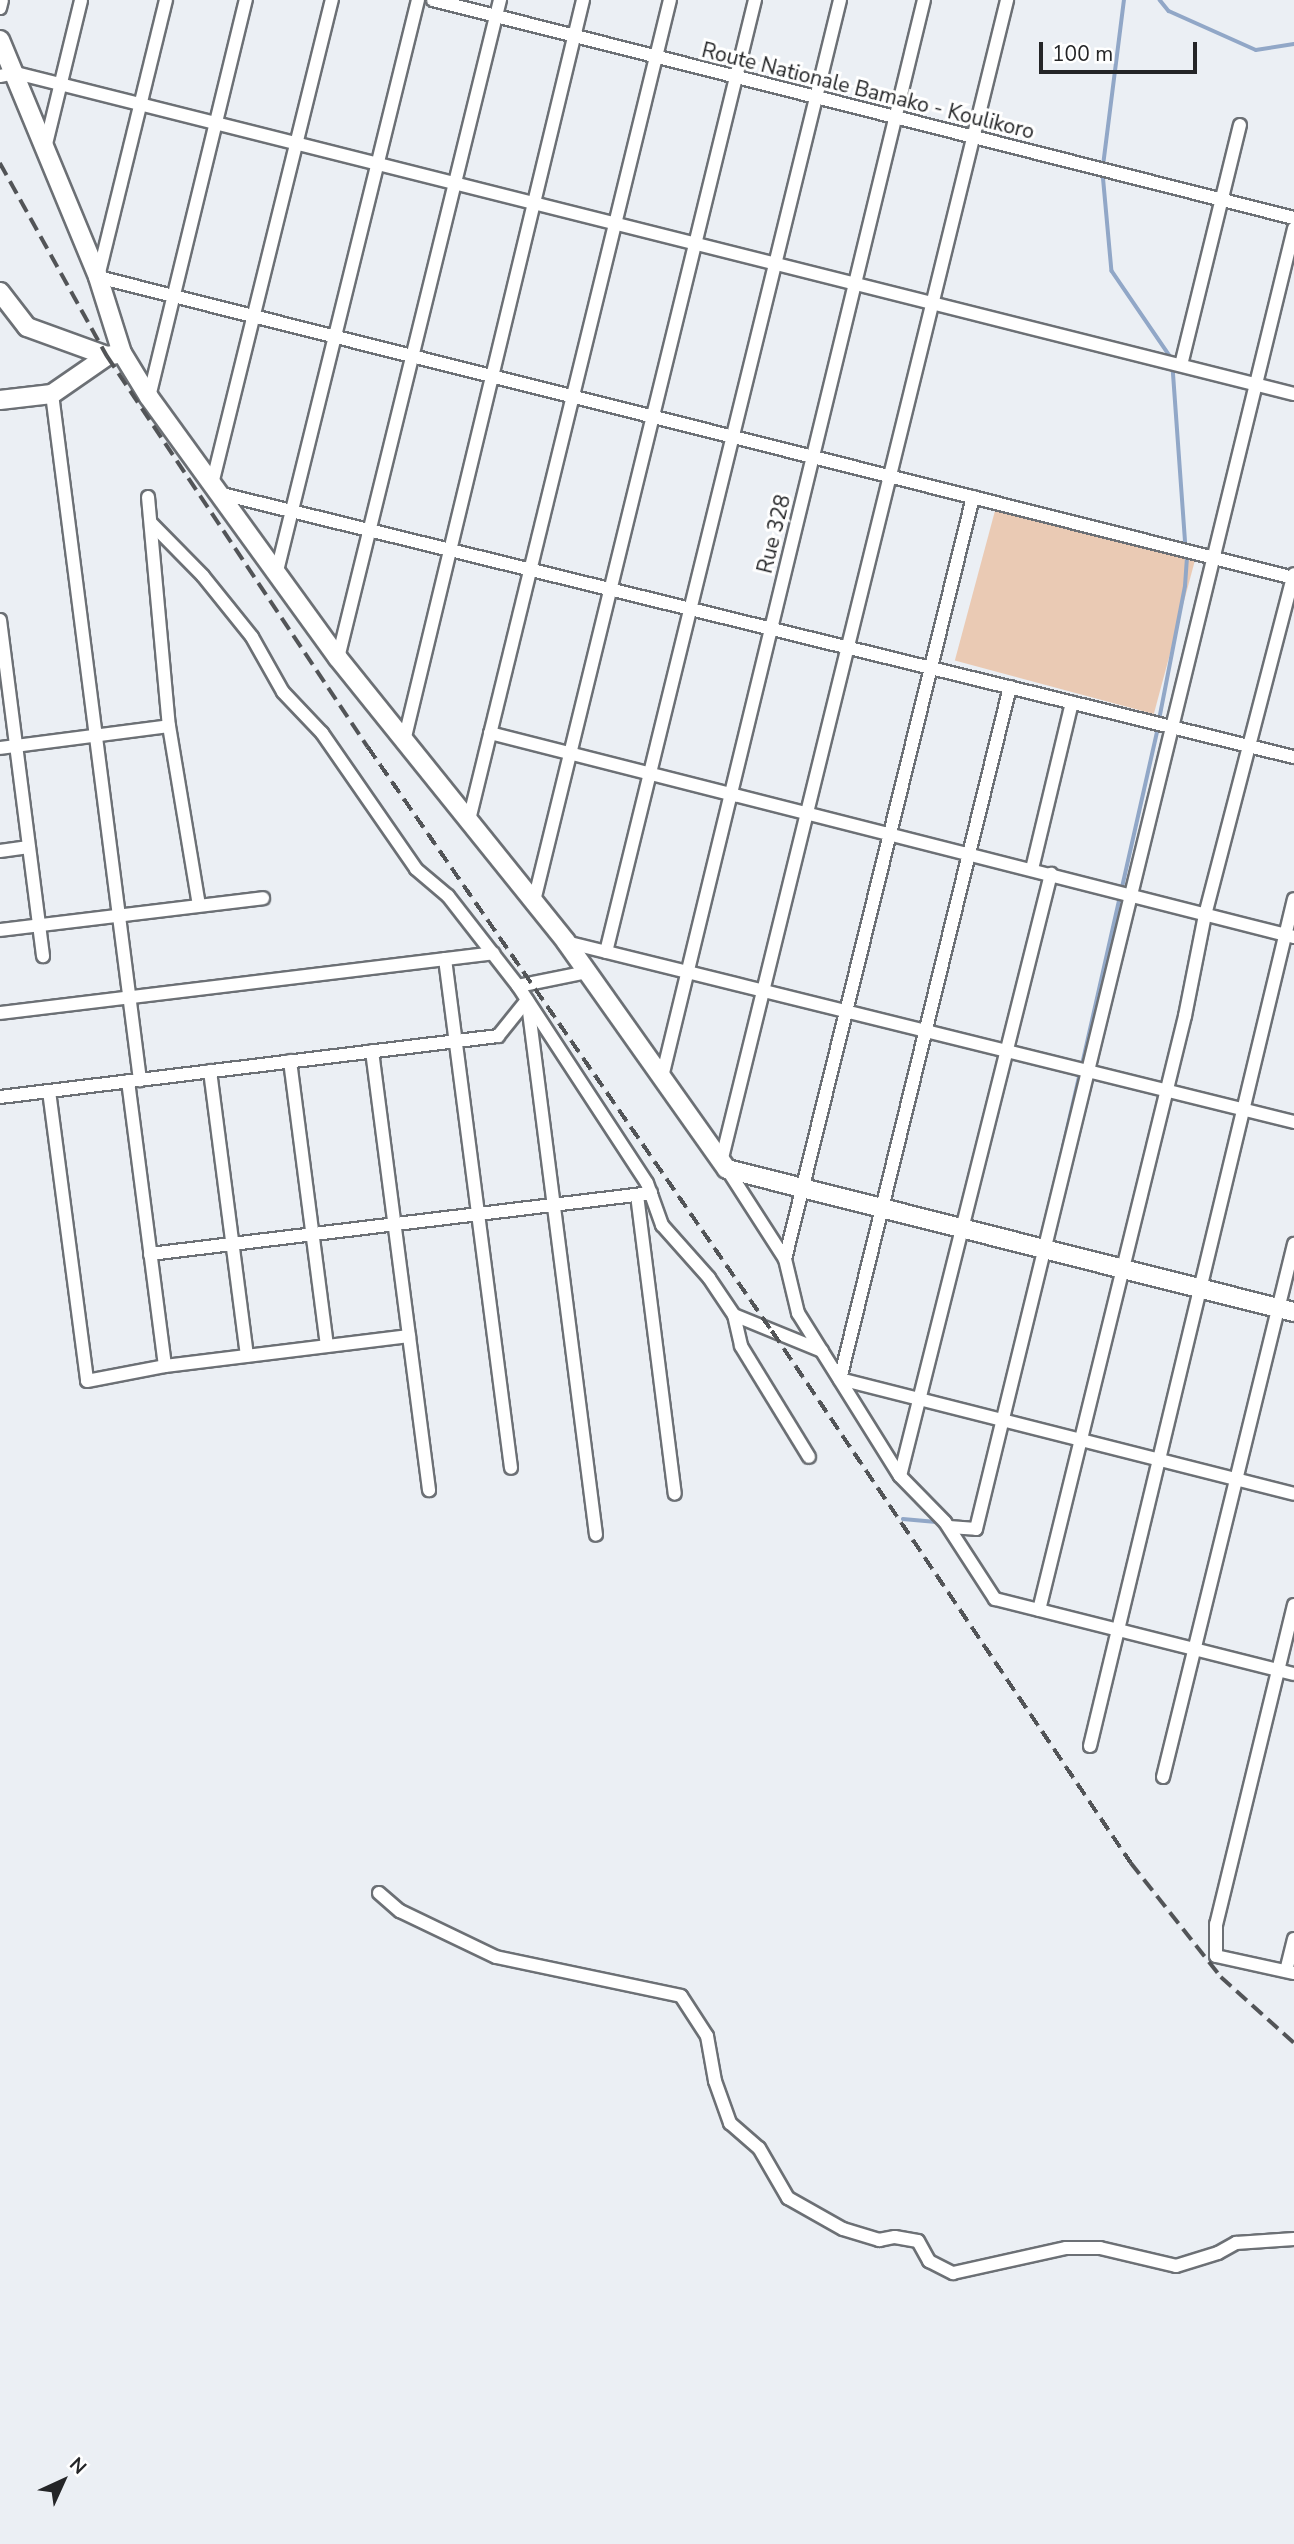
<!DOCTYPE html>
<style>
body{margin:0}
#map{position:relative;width:1294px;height:2544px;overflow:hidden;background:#ebeff4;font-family:"Nunito Sans",sans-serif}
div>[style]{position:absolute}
.green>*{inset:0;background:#eacab4;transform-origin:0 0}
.stream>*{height:3.5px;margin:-1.75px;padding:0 1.75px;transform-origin:1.75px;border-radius:1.75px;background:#91a7c7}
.roads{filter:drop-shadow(2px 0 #6c7075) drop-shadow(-2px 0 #6c7075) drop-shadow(0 2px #6c7075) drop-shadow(0 -2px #6c7075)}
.street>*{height:12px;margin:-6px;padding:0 6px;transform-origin:6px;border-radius:6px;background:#fff}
.secondary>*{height:18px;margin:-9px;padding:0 9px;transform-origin:9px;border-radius:9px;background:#fff}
.rail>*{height:3.5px;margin-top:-1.75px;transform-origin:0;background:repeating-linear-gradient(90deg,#525457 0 14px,transparent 0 21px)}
span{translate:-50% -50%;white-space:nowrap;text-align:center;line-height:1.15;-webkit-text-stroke:6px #fff;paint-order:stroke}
.street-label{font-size:21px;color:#242527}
.north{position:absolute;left:28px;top:2446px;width:70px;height:70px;-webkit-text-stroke:5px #fff;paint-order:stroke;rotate:45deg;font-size:19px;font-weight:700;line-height:28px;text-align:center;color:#242527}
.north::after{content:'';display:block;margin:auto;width:24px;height:32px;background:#242527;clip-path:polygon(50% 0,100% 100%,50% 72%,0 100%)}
.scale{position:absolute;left:1039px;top:42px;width:158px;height:32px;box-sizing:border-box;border:4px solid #242527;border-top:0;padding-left:9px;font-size:21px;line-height:24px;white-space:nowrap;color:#242527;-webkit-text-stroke:5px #fff;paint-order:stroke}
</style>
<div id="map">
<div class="green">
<div style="left:996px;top:507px;width:206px;height:159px;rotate:15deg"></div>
</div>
<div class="stream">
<div style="left:1160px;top:0;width:14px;rotate:51deg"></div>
<div style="left:1169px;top:11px;width:95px;rotate:24.1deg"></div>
<div style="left:1256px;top:50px;width:38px;rotate:-9deg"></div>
<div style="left:1103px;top:166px;width:167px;rotate:-82.8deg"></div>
<div style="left:1103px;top:173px;width:98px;rotate:84.8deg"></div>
<div style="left:1112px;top:271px;width:107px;rotate:55.7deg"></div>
<div style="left:1173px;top:367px;width:181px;rotate:85.9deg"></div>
<div style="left:1159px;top:720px;width:136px;rotate:-79deg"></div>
<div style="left:1185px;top:586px;width:31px;rotate:-86deg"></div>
<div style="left:1082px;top:1065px;width:345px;rotate:-77.3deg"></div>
<div style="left:1063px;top:1147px;width:76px;rotate:-77.1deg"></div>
<div style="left:903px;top:1519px;width:36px;rotate:5deg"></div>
</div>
<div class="roads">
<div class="street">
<div style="left:166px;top:0;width:285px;rotate:103.8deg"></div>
<div style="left:98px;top:277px;width:1233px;rotate:14.13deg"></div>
<div style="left:433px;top:0;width:888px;rotate:14.21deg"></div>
<div style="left:0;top:8px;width:8px;rotate:-76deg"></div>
<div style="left:0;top:76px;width:16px;rotate:-11deg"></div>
<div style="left:16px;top:73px;width:1318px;rotate:14.1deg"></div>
<div style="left:46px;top:144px;width:148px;rotate:-76.3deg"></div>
<div style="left:1181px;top:365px;width:247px;rotate:-76.2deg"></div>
<div style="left:52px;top:394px;width:692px;rotate:82.69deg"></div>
<div style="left:149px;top:397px;width:409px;rotate:-76.3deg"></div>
<div style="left:212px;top:484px;width:499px;rotate:-76.1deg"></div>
<div style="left:218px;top:493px;width:1108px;rotate:13.79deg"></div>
<div style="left:148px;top:497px;width:230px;rotate:84.8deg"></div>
<div style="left:169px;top:726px;width:181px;rotate:80.5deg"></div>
<div style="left:151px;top:523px;width:74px;rotate:45.5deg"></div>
<div style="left:203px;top:576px;width:78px;rotate:51.2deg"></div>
<div style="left:252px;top:637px;width:63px;rotate:60.6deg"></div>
<div style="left:283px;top:692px;width:57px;rotate:46.4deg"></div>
<div style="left:322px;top:733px;width:165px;rotate:55.3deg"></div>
<div style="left:416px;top:869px;width:42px;rotate:40.2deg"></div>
<div style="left:448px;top:896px;width:114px;rotate:52.1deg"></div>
<div style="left:518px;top:986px;width:235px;rotate:56.8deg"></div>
<div style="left:647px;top:1183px;width:45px;rotate:70.3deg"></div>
<div style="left:662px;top:1225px;width:71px;rotate:48.4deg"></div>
<div style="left:709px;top:1278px;width:45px;rotate:56deg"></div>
<div style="left:734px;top:1315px;width:32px;rotate:77deg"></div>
<div style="left:741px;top:1346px;width:130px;rotate:58.5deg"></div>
<div style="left:276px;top:575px;width:592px;rotate:-76.13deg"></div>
<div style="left:0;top:620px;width:339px;rotate:82.7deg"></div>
<div style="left:338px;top:658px;width:678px;rotate:-76.17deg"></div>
<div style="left:1010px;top:687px;width:713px;rotate:103.8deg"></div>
<div style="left:840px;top:1379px;width:468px;rotate:14.2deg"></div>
<div style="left:490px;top:733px;width:829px;rotate:14.24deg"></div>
<div style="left:404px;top:741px;width:762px;rotate:-76.42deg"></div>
<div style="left:0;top:748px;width:170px;rotate:-7.4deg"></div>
<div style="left:468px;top:824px;width:848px;rotate:-76.23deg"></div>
<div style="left:0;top:851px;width:29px;rotate:-8deg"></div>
<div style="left:1032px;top:869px;width:171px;rotate:-76.5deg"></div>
<div style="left:533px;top:905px;width:932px;rotate:-76.22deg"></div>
<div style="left:0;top:930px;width:265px;rotate:-6.9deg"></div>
<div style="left:566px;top:942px;width:750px;rotate:13.89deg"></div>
<div style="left:606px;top:952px;width:980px;rotate:-76.19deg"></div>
<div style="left:445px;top:959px;width:513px;rotate:82.61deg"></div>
<div style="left:518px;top:986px;width:70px;rotate:-11.5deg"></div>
<div style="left:528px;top:1004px;width:535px;rotate:82.7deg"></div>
<div style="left:0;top:1013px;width:497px;rotate:-6.9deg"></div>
<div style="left:372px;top:1051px;width:443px;rotate:82.6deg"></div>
<div style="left:290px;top:1061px;width:287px;rotate:82.6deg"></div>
<div style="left:210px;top:1071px;width:287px;rotate:82.6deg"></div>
<div style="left:662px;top:1077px;width:1108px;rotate:-76.33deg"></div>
<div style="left:128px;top:1081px;width:287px;rotate:82.6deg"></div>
<div style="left:49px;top:1091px;width:292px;rotate:82.5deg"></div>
<div style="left:87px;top:1381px;width:79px;rotate:-10.9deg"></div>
<div style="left:165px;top:1366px;width:246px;rotate:-7deg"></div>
<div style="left:0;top:1097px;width:502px;rotate:-6.98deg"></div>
<div style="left:498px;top:1036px;width:46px;rotate:-51.1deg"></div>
<div style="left:721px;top:1162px;width:1197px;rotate:-76.17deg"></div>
<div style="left:727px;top:1169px;width:107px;rotate:57.2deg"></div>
<div style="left:785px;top:1259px;width:56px;rotate:76.5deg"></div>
<div style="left:798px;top:1313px;width:192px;rotate:58deg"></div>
<div style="left:900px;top:1476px;width:64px;rotate:45.6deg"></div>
<div style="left:945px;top:1522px;width:92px;rotate:57deg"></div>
<div style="left:995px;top:1599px;width:308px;rotate:14.1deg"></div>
<div style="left:637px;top:1195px;width:301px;rotate:82.8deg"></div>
<div style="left:150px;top:1254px;width:505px;rotate:-6.94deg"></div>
<div style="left:785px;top:1259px;width:785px;rotate:-76.14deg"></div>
<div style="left:734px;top:1315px;width:95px;rotate:22.2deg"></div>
<div style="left:900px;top:1476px;width:621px;rotate:-75.92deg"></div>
<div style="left:949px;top:1527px;width:27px;rotate:4deg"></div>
<div style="left:976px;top:1529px;width:1339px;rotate:-76.26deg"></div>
<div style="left:1294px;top:1605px;width:328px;rotate:103.7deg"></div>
<div style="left:1216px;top:1924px;width:32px;rotate:90deg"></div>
<div style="left:1216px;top:1956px;width:80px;rotate:12.3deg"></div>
<div style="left:1039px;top:1610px;width:612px;rotate:-76.19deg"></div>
<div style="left:1185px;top:1016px;width:103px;rotate:-78.8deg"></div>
<div style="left:1205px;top:915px;width:352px;rotate:-75.4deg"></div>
<div style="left:1090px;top:1746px;width:871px;rotate:-76.46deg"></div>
<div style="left:1163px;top:1777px;width:549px;rotate:-76.19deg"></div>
<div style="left:379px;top:1893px;width:28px;rotate:41deg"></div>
<div style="left:400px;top:1911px;width:106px;rotate:25.6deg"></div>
<div style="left:496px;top:1957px;width:189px;rotate:11.9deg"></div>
<div style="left:681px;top:1996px;width:48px;rotate:57deg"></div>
<div style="left:707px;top:2036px;width:46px;rotate:79.9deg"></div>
<div style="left:715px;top:2081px;width:45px;rotate:70.3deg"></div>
<div style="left:730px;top:2123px;width:38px;rotate:41deg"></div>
<div style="left:759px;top:2148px;width:58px;rotate:59.9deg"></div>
<div style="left:788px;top:2198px;width:63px;rotate:29.4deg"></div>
<div style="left:843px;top:2229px;width:38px;rotate:17deg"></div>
<div style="left:879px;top:2240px;width:16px;rotate:-11deg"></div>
<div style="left:895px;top:2237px;width:23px;rotate:10deg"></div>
<div style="left:918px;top:2241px;width:23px;rotate:61deg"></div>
<div style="left:929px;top:2261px;width:27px;rotate:27deg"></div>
<div style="left:953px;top:2273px;width:116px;rotate:-12.5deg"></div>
<div style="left:1066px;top:2248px;width:34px"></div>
<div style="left:1100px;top:2248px;width:78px;rotate:13.3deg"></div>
<div style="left:1176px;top:2266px;width:44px;rotate:-17.2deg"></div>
<div style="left:1218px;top:2253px;width:21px;rotate:-29deg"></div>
<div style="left:1236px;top:2243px;width:58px;rotate:-3.9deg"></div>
<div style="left:1286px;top:1971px;width:33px;rotate:-76deg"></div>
</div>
<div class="secondary">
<div style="left:0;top:40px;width:256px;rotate:67.5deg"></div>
<div style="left:98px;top:277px;width:80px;rotate:72.5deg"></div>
<div style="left:122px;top:353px;width:52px;rotate:58.5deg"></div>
<div style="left:149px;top:397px;width:322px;rotate:54.1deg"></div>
<div style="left:338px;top:658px;width:364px;rotate:51.2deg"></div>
<div style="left:566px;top:942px;width:278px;rotate:54.7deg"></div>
<div style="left:727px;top:1169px;width:585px;rotate:14.16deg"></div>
<div style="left:0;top:292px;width:44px;rotate:52.4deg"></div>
<div style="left:27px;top:327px;width:85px;rotate:19.9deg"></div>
<div style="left:0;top:400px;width:52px;rotate:-6.6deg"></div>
<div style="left:52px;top:394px;width:67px;rotate:-34.6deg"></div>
<div style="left:107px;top:356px;width:15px;rotate:-11deg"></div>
</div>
</div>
<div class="rail">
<div style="left:0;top:163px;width:221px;rotate:61deg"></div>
<div style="left:107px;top:356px;width:470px;rotate:56.3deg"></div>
<div style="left:368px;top:747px;width:710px;rotate:55.33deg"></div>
<div style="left:772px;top:1331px;width:642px;rotate:55.99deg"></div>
<div style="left:1131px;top:1863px;width:145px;rotate:51.7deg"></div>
<div style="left:1221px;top:1977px;width:98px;rotate:42.1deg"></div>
</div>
<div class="street-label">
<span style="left:868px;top:91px;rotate:14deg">Route Nationale Bamako - Koulikoro</span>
<span style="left:774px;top:534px;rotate:-76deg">Rue 328</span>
</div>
<div class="north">N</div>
<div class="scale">100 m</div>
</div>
